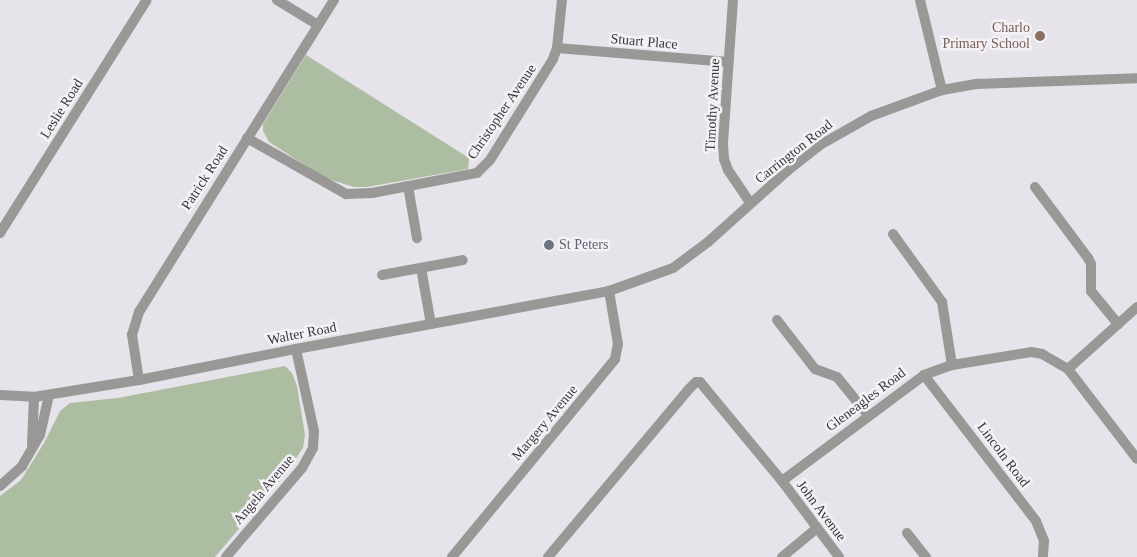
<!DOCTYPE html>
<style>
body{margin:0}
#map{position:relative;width:1137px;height:557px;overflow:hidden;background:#e6e3ea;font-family:"Times New Roman",serif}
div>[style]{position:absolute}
.green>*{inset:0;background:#adbda2}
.minor>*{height:10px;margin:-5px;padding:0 5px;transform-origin:5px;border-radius:5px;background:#9a9896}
.dots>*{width:14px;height:14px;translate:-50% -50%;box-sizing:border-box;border:2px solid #f4f1f7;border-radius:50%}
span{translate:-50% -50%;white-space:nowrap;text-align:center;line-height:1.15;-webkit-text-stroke:5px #f4f1f7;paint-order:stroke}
.education-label{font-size:14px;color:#785e54}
.right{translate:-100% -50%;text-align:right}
.street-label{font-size:14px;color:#3a383b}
.worship-label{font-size:14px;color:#5b616d}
.left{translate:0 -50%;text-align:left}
</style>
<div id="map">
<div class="green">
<div style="clip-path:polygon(306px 55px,469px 158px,468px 169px,367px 187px,354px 187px,325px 178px,269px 142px,263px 131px,263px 124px)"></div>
<div style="clip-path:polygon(285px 366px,292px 373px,297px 386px,305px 435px,303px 448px,284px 476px,215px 557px,0 557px,0 496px,21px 480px,44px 443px,60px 411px,70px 403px,118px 398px)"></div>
</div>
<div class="minor">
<div style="left:277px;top:0;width:48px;rotate:31.4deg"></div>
<div style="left:733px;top:0;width:144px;rotate:94deg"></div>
<div style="left:723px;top:144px;width:15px;rotate:86deg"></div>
<div style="left:724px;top:159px;width:12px;rotate:70deg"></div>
<div style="left:728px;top:170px;width:40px;rotate:56deg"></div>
<div style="left:920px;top:0;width:93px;rotate:76.3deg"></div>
<div style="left:557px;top:48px;width:172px;rotate:4.7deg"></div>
<div style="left:247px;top:138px;width:114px;rotate:29.5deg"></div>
<div style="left:346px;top:194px;width:26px;rotate:-2deg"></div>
<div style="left:372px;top:193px;width:107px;rotate:-10.8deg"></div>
<div style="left:477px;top:173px;width:18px;rotate:-45deg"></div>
<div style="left:490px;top:160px;width:119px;rotate:-58deg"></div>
<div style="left:553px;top:59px;width:12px;rotate:-70deg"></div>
<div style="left:557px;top:48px;width:48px;rotate:-84.1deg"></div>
<div style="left:408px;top:186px;width:53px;rotate:80.2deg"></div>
<div style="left:1035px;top:187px;width:89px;rotate:53.3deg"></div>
<div style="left:1088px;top:258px;width:7px;rotate:63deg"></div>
<div style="left:1091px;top:264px;width:27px;rotate:90deg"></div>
<div style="left:1091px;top:291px;width:43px;rotate:50.7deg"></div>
<div style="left:0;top:233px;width:275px;rotate:-57.8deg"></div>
<div style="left:893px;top:234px;width:84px;rotate:54.2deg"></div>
<div style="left:942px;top:302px;width:64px;rotate:81deg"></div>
<div style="left:421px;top:268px;width:57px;rotate:79.9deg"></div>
<div style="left:382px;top:275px;width:82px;rotate:-10.5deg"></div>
<div style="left:777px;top:320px;width:62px;rotate:52.2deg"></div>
<div style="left:815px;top:369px;width:23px;rotate:20deg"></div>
<div style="left:837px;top:377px;width:49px;rotate:50.8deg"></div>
<div style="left:1068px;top:369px;width:93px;rotate:-41.9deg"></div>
<div style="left:924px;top:375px;width:184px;rotate:52.5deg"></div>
<div style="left:1036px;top:521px;width:22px;rotate:68deg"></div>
<div style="left:1044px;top:541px;width:16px;rotate:94deg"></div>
<div style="left:139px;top:380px;width:46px;rotate:-98.8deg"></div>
<div style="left:132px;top:335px;width:24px;rotate:-73deg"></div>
<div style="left:139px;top:312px;width:368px;rotate:-58deg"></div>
<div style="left:0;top:395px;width:34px;rotate:3deg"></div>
<div style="left:34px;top:397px;width:106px;rotate:-9.2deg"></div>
<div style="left:139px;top:380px;width:160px;rotate:-11.2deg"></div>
<div style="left:296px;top:349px;width:318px;rotate:-10.5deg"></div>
<div style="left:609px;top:291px;width:68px;rotate:-19.8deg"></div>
<div style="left:673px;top:268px;width:44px;rotate:-36.6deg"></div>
<div style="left:708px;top:242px;width:106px;rotate:-41.9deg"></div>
<div style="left:787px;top:171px;width:42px;rotate:-38.2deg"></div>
<div style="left:820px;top:145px;width:59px;rotate:-29.6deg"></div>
<div style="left:871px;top:116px;width:76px;rotate:-20.1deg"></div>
<div style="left:942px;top:90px;width:36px;rotate:-10deg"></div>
<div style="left:977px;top:84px;width:160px;rotate:-2.1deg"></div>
<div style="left:32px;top:445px;width:48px;rotate:-87.6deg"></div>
<div style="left:782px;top:481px;width:177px;rotate:-36.7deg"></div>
<div style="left:924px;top:375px;width:30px;rotate:-20deg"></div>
<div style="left:952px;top:365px;width:80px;rotate:-9.3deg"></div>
<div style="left:1031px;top:352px;width:11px;rotate:10deg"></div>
<div style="left:1042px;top:354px;width:30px;rotate:30deg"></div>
<div style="left:1068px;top:369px;width:113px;rotate:52.5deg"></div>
<div style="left:0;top:486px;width:30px;rotate:-42deg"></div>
<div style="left:22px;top:466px;width:36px;rotate:-60deg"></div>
<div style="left:40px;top:435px;width:41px;rotate:-77.3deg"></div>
<div style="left:907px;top:533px;width:31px;rotate:52deg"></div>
<div style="left:226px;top:557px;width:117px;rotate:-49.5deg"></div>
<div style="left:302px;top:468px;width:23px;rotate:-61deg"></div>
<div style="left:313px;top:448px;width:17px;rotate:-87deg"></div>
<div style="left:314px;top:431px;width:84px;rotate:-102.4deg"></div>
<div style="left:452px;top:557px;width:256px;rotate:-50.5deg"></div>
<div style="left:615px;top:359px;width:15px;rotate:-79deg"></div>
<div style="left:618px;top:344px;width:54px;rotate:-99.6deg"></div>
<div style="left:548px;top:557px;width:218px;rotate:-50deg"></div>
<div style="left:688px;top:390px;width:11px;rotate:-45deg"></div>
<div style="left:696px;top:382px;width:4px"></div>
<div style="left:700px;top:382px;width:129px;rotate:50.4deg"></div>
<div style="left:782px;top:481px;width:95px;rotate:53.1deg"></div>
<div style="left:782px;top:557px;width:45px;rotate:-39.6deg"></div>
</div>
<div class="dots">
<div style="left:1040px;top:36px;background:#8d6e63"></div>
<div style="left:549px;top:245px;background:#6b7280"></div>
</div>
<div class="education-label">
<span class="right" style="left:1030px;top:36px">Charlo<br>Primary School</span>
</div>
<div class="street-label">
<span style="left:644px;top:42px;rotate:5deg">Stuart Place</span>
<span style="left:713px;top:105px;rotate:-87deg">Timothy Avenue</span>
<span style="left:62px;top:109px;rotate:-58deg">Leslie Road</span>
<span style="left:502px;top:112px;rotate:-56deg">Christopher Avenue</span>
<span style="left:794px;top:152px;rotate:-38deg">Carrington Road</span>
<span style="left:205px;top:178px;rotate:-57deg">Patrick Road</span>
<span style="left:302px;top:334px;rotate:-11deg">Walter Road</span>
<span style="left:866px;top:400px;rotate:-37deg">Gleneagles Road</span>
<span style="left:545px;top:423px;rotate:-50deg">Margery Avenue</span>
<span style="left:1003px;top:455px;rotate:53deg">Lincoln Road</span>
<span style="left:264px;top:490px;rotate:-50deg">Angela Avenue</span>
<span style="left:821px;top:511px;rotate:53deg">John Avenue</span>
</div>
<div class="worship-label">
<span class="left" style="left:559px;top:245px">St Peters</span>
</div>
</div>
